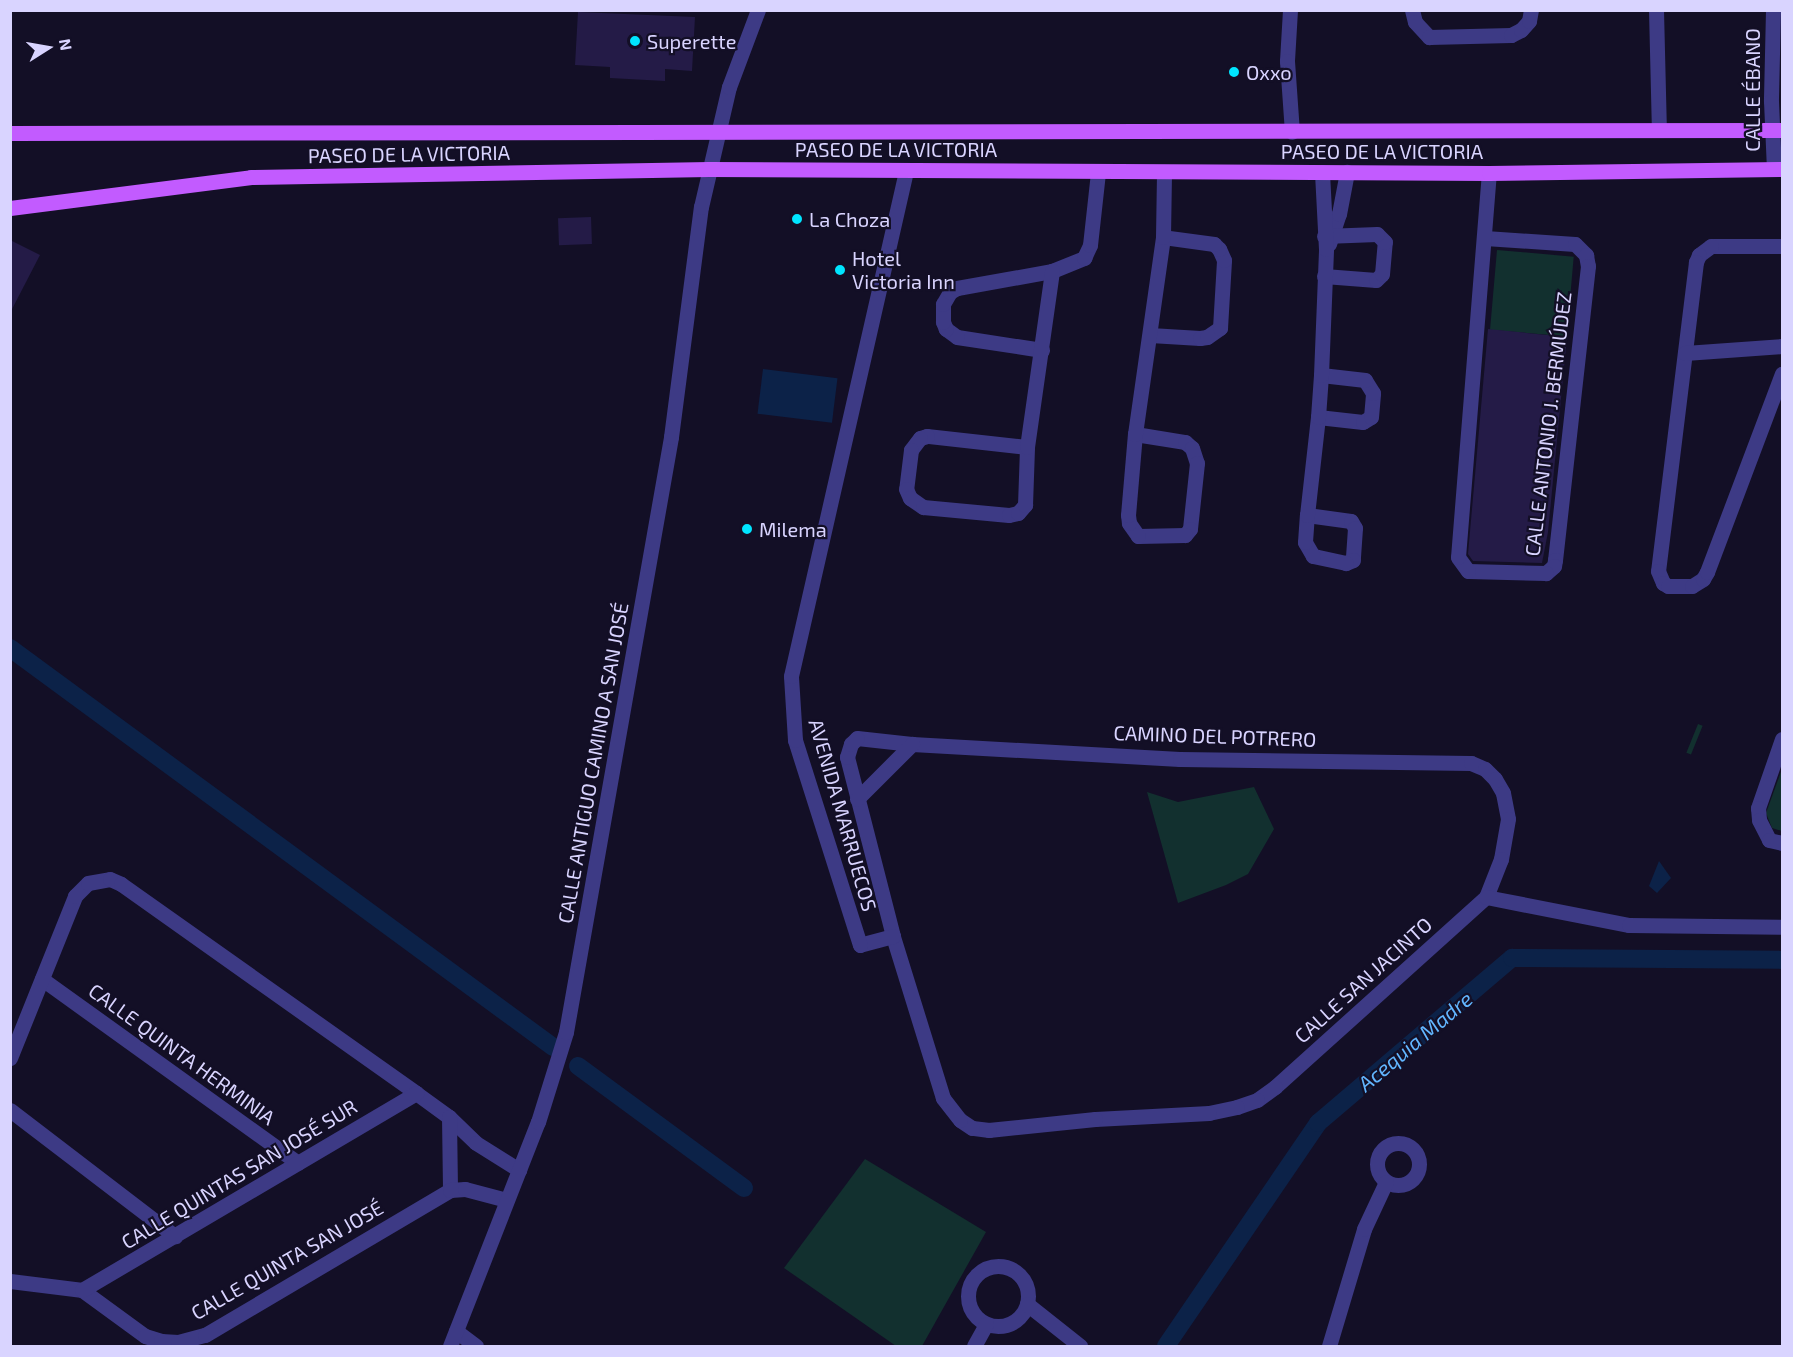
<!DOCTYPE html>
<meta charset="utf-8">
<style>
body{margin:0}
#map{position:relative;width:1793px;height:1357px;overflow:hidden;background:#130f26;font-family:"Exo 2",sans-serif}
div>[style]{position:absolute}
.green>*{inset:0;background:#12302f;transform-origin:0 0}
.water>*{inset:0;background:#0c2248;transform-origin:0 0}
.canal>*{height:18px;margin:-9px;padding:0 9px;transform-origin:9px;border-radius:9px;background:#0c2248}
.building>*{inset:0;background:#241b47;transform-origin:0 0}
.minor>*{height:15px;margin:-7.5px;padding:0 7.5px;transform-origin:7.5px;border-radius:7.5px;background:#3d3a85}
.minor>.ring{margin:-7.5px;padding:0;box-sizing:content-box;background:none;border:15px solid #3d3a85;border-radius:50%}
.tertiary>*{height:15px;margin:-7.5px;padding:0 7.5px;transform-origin:7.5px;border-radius:7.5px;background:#3d3a85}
.primary>*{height:15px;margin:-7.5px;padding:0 7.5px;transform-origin:7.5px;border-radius:7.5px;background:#c25bff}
.dots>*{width:16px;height:16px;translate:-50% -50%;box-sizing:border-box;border:3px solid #130f26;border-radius:50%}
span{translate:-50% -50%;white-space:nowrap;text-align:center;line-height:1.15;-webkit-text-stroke:4.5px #130f26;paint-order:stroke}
.poi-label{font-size:20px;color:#d9d4ff}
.left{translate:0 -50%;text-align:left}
.street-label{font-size:20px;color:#d9d4ff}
.water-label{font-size:21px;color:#62b6ff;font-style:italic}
.frame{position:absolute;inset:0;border:12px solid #d9d4ff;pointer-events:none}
.north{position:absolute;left:18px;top:18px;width:60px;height:60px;-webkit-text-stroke:4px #130f26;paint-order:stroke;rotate:79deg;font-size:16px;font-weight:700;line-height:24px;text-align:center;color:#d9d4ff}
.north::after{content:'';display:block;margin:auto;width:21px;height:27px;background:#d9d4ff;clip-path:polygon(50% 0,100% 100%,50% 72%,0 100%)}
</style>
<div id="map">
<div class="green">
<div style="left:1497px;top:250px;width:77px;height:80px;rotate:5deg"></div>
<div style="left:1698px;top:724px;width:5px;height:31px;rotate:22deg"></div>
<div style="clip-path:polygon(1782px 769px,1782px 831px,1772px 828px,1766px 813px)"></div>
<div style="clip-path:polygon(1254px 787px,1274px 829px,1248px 874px,1226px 885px,1178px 903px,1147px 792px,1178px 802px)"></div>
<div style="clip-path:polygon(865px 1159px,986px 1232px,922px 1346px,896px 1346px,784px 1268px)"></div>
</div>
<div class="water">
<div style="left:763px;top:369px;width:75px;height:45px;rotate:7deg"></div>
<div style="clip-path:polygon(1659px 861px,1671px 878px,1657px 893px,1649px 886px)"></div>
</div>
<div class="canal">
<div style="left:10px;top:648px;width:674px;rotate:36.31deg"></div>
<div style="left:578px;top:1066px;width:206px;rotate:36.3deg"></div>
<div style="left:1166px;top:1346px;width:270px;rotate:-55.7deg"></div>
<div style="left:1318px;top:1123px;width:255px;rotate:-40.4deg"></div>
<div style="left:1512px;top:958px;width:270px;rotate:0.4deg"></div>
</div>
<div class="building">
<div style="clip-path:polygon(578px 12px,695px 17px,692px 71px,665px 69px,665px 81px,610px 78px,610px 67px,575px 65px)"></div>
<div style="left:591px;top:217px;width:27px;height:33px;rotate:88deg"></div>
<div style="clip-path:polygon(10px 240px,40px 255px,10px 313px)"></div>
<div style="clip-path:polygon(1488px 329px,1567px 337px,1548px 532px,1542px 563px,1473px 561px,1468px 554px)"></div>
</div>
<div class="minor">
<div style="left:1290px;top:10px;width:51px;rotate:93.4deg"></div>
<div style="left:1287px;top:61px;width:71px;rotate:86deg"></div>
<div style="left:1412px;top:10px;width:12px;rotate:76deg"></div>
<div style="left:1415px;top:22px;width:21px;rotate:47deg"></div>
<div style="left:1429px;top:37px;width:82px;rotate:-1.4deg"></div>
<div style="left:1511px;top:35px;width:11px;rotate:-27deg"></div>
<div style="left:1521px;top:30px;width:12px;rotate:-48deg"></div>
<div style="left:1529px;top:21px;width:11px;rotate:-80deg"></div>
<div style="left:1656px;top:10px;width:120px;rotate:88.6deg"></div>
<div style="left:1773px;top:10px;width:91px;rotate:91.3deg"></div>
<div style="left:1771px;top:101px;width:68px;rotate:87.5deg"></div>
<div style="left:1485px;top:238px;width:90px;rotate:3.8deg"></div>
<div style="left:1575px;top:244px;width:16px;rotate:45deg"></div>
<div style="left:1586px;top:255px;width:11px;rotate:80deg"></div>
<div style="left:1588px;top:266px;width:296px;rotate:96.4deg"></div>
<div style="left:1555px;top:560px;width:6px;rotate:99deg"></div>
<div style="left:1554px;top:566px;width:11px;rotate:139deg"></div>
<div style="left:1546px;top:573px;width:78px;rotate:-178.5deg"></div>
<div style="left:1468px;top:571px;width:17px;rotate:-126deg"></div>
<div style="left:1458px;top:557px;width:385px;rotate:-85.4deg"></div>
<div style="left:1329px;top:244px;width:32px;rotate:-72deg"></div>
<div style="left:1339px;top:214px;width:43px;rotate:-79.2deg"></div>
<div style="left:1782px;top:246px;width:71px;rotate:180deg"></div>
<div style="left:1711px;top:246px;width:15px;rotate:143deg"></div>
<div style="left:1699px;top:255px;width:8px;rotate:113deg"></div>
<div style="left:1696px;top:262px;width:311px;rotate:97deg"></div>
<div style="left:1658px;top:571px;width:13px;rotate:67deg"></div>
<div style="left:1663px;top:583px;width:6px;rotate:31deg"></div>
<div style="left:1668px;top:586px;width:24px"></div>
<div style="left:1692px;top:586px;width:13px;rotate:-32deg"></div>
<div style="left:1703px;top:579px;width:8px;rotate:-60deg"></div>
<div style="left:1707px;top:572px;width:212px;rotate:-69.3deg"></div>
<div style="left:1324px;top:276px;width:52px;rotate:4.4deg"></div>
<div style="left:1376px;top:280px;width:8px;rotate:-45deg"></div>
<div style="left:1382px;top:274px;width:32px;rotate:-85deg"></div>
<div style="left:1385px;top:242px;width:11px;rotate:-135deg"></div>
<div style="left:1377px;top:234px;width:53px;rotate:177.8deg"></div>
<div style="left:1150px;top:335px;width:50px;rotate:3.4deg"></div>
<div style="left:1200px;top:338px;width:7px;rotate:-8deg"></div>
<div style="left:1207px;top:337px;width:16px;rotate:-35deg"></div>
<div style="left:1220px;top:328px;width:68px;rotate:-86.6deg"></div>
<div style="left:1224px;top:260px;width:12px;rotate:-114deg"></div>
<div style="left:1219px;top:249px;width:7px;rotate:-135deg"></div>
<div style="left:1214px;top:244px;width:51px;rotate:-172.2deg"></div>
<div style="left:1042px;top:350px;width:86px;rotate:-171.3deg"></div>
<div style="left:957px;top:337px;width:14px;rotate:-144deg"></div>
<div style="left:946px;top:329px;width:8px;rotate:-113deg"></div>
<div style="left:943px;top:322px;width:18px;rotate:-90deg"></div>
<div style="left:943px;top:304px;width:14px;rotate:-60deg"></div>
<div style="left:950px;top:292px;width:8px;rotate:-30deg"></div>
<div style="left:957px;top:288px;width:97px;rotate:-10.1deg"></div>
<div style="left:1052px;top:271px;width:35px;rotate:-22deg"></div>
<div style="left:1084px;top:258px;width:14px;rotate:-65deg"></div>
<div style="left:1090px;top:245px;width:73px;rotate:-83.7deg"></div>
<div style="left:1685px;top:353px;width:97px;rotate:-4.1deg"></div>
<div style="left:1318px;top:417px;width:45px;rotate:6.3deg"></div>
<div style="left:1363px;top:422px;width:9px;rotate:-32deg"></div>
<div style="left:1371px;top:417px;width:24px;rotate:-85deg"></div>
<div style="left:1373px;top:393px;width:15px;rotate:-122deg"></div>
<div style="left:1365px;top:380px;width:44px;rotate:-173.5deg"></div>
<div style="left:1135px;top:434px;width:51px;rotate:9.1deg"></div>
<div style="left:1185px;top:442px;width:9px;rotate:41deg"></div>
<div style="left:1192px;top:448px;width:16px;rotate:72deg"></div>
<div style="left:1197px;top:463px;width:66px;rotate:96.1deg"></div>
<div style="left:1190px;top:529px;width:8px;rotate:130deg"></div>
<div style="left:1185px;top:535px;width:47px;rotate:178.8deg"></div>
<div style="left:1138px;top:536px;width:16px;rotate:-125deg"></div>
<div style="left:1129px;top:523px;width:8px;rotate:-97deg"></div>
<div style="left:1128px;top:515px;width:81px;rotate:-85.1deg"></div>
<div style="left:1135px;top:434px;width:199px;rotate:-81.9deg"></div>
<div style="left:1163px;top:237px;width:65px;rotate:-89.1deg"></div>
<div style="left:1027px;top:447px;width:101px;rotate:-173.7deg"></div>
<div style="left:927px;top:436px;width:7px;rotate:164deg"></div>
<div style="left:920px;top:438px;width:15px;rotate:127deg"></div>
<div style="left:911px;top:450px;width:39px;rotate:97deg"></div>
<div style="left:906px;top:489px;width:10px;rotate:66deg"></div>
<div style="left:910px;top:498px;width:16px;rotate:35deg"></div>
<div style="left:923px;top:507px;width:86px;rotate:5.3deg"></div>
<div style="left:1009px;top:515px;width:9px;rotate:-13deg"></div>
<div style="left:1018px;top:513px;width:11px;rotate:-49deg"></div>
<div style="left:1025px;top:505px;width:58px;rotate:-88deg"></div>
<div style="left:1027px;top:447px;width:178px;rotate:-81.9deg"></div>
<div style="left:1307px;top:515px;width:44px;rotate:7.8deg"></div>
<div style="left:1351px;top:521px;width:8px;rotate:60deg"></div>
<div style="left:1355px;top:528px;width:32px;rotate:94deg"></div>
<div style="left:1353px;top:560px;width:8px;rotate:157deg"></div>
<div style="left:1346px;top:563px;width:34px;rotate:-168deg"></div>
<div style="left:1313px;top:556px;width:16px;rotate:-120deg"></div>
<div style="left:1305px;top:542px;width:27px;rotate:-86deg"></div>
<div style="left:1307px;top:515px;width:99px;rotate:-83.6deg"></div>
<div style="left:1318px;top:417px;width:42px;rotate:-85.9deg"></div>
<div style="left:1321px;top:375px;width:126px;rotate:-87.7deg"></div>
<div style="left:1326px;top:249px;width:77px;rotate:-93deg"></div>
<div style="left:857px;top:738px;width:55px;rotate:6.2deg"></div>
<div style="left:912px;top:744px;width:268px;rotate:3.2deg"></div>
<div style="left:1180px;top:759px;width:291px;rotate:0.8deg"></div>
<div style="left:1471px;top:763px;width:15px;rotate:23deg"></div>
<div style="left:1485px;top:769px;width:14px;rotate:45deg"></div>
<div style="left:1495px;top:779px;width:16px;rotate:60deg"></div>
<div style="left:1503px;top:793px;width:26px;rotate:79deg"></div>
<div style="left:1508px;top:819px;width:41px;rotate:99.9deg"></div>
<div style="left:1501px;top:859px;width:41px;rotate:111.5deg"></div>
<div style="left:1486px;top:897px;width:284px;rotate:138deg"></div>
<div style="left:1275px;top:1087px;width:22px;rotate:144deg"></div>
<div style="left:1257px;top:1100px;width:21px;rotate:161deg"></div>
<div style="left:1237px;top:1107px;width:29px;rotate:168deg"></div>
<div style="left:1209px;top:1113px;width:114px;rotate:177deg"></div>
<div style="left:1095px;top:1119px;width:107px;rotate:174.1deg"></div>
<div style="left:989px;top:1130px;width:17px;rotate:-173deg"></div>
<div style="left:972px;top:1128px;width:14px;rotate:-146deg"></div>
<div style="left:960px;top:1120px;width:28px;rotate:-128deg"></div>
<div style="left:943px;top:1098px;width:170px;rotate:-107.2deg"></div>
<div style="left:893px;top:936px;width:185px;rotate:-104.4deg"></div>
<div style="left:847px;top:757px;width:14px;rotate:-73deg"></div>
<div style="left:851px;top:744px;width:8px;rotate:-45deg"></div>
<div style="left:1782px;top:739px;width:73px;rotate:109.2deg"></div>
<div style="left:1758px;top:808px;width:12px;rotate:85deg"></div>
<div style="left:1759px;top:820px;width:22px;rotate:63deg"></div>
<div style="left:1769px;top:840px;width:13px;rotate:13deg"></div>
<div style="left:857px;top:799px;width:78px;rotate:-45deg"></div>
<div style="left:1486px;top:897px;width:146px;rotate:11.1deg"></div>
<div style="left:1629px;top:925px;width:153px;rotate:0.7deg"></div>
<div style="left:893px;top:936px;width:34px;rotate:165deg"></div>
<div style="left:860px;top:945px;width:215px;rotate:-107.6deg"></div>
<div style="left:795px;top:740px;width:64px;rotate:-93.6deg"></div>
<div style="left:791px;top:676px;width:518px;rotate:-77.17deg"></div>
<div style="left:42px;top:979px;width:315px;rotate:35.7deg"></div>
<div style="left:10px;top:1058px;width:175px;rotate:-68.1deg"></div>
<div style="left:75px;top:896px;width:18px;rotate:-45deg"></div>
<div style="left:88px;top:883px;width:22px;rotate:-10deg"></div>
<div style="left:110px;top:879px;width:12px;rotate:24deg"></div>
<div style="left:121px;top:884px;width:362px;rotate:35.3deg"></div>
<div style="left:416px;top:1093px;width:41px;rotate:36deg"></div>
<div style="left:449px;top:1117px;width:37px;rotate:44deg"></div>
<div style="left:476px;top:1143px;width:51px;rotate:32.1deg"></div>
<div style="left:10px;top:1110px;width:208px;rotate:37.4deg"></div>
<div style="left:449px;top:1117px;width:73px;rotate:89.2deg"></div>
<div class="ring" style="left:1377px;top:1143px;width:27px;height:27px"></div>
<div class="ring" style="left:968px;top:1266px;width:45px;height:45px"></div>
<div style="left:10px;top:1281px;width:73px;rotate:7.1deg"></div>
<div style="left:82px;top:1290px;width:78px;rotate:36.1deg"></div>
<div style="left:145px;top:1336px;width:17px;rotate:17deg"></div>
<div style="left:161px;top:1341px;width:17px;rotate:3deg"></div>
<div style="left:178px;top:1342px;width:28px;rotate:-15deg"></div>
<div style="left:205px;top:1335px;width:285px;rotate:-30.6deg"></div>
<div style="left:450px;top:1190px;width:15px;rotate:-4deg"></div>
<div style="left:465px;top:1189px;width:43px;rotate:14.7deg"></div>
<div style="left:82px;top:1290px;width:388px;rotate:-30.5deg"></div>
<div style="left:1027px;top:1304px;width:68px;rotate:38.4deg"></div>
<div style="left:456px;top:1331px;width:25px;rotate:37deg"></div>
<div style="left:974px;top:1346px;width:25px;rotate:-61deg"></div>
<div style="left:1329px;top:1346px;width:122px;rotate:-73.3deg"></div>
<div style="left:1364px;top:1229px;width:52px;rotate:-64.9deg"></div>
</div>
<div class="tertiary">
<div style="left:450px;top:1346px;width:241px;rotate:-68.6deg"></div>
<div style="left:538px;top:1122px;width:94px;rotate:-72.7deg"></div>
<div style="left:566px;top:1032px;width:604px;rotate:-79.99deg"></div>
<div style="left:671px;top:437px;width:232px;rotate:-82.6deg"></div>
<div style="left:701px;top:207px;width:123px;rotate:-76.9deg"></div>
<div style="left:729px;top:87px;width:82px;rotate:-69.4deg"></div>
</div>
<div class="primary">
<div style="left:10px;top:133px;width:1772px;rotate:-0.1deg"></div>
<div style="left:10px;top:208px;width:243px;rotate:-7.3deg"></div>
<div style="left:251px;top:177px;width:458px;rotate:-1deg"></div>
<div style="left:709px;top:169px;width:780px;rotate:0.29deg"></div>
<div style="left:1489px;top:173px;width:293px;rotate:-0.8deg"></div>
</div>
<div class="dots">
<div style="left:635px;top:41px;background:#00e5ff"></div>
<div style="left:1234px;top:72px;background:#00e5ff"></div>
<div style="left:797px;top:219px;background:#00e5ff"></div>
<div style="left:840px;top:270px;background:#00e5ff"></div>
<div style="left:747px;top:529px;background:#00e5ff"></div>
</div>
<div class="poi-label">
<span class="left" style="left:647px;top:41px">Superette</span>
<span class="left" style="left:1246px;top:72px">Oxxo</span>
<span class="left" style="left:809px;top:219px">La Choza</span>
<span class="left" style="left:852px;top:270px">Hotel<br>Victoria Inn</span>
<span class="left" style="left:759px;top:529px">Milema</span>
</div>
<div class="street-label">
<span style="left:1752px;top:90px;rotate:-90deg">CALLE ÉBANO</span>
<span style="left:896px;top:149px">PASEO DE LA VICTORIA</span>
<span style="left:1382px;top:151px">PASEO DE LA VICTORIA</span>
<span style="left:409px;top:154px;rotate:-1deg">PASEO DE LA VICTORIA</span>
<span style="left:1548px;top:424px;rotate:-83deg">CALLE ANTONIO J. BERMÚDEZ</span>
<span style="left:1215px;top:736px;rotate:2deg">CAMINO DEL POTRERO</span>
<span style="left:593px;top:763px;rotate:-80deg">CALLE ANTIGUO CAMINO A SAN JOSÉ</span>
<span style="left:843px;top:815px;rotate:74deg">AVENIDA MARRUECOS</span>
<span style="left:1363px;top:980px;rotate:-42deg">CALLE SAN JACINTO</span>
<span style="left:182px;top:1054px;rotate:36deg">CALLE QUINTA HERMINIA</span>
<span style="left:239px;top:1174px;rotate:-31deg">CALLE QUINTAS SAN JOSÉ SUR</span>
<span style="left:287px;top:1260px;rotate:-30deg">CALLE QUINTA SAN JOSÉ</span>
</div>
<div class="water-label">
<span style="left:1415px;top:1041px;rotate:-40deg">Acequia Madre</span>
</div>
<div class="frame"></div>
<div class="north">N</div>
</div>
